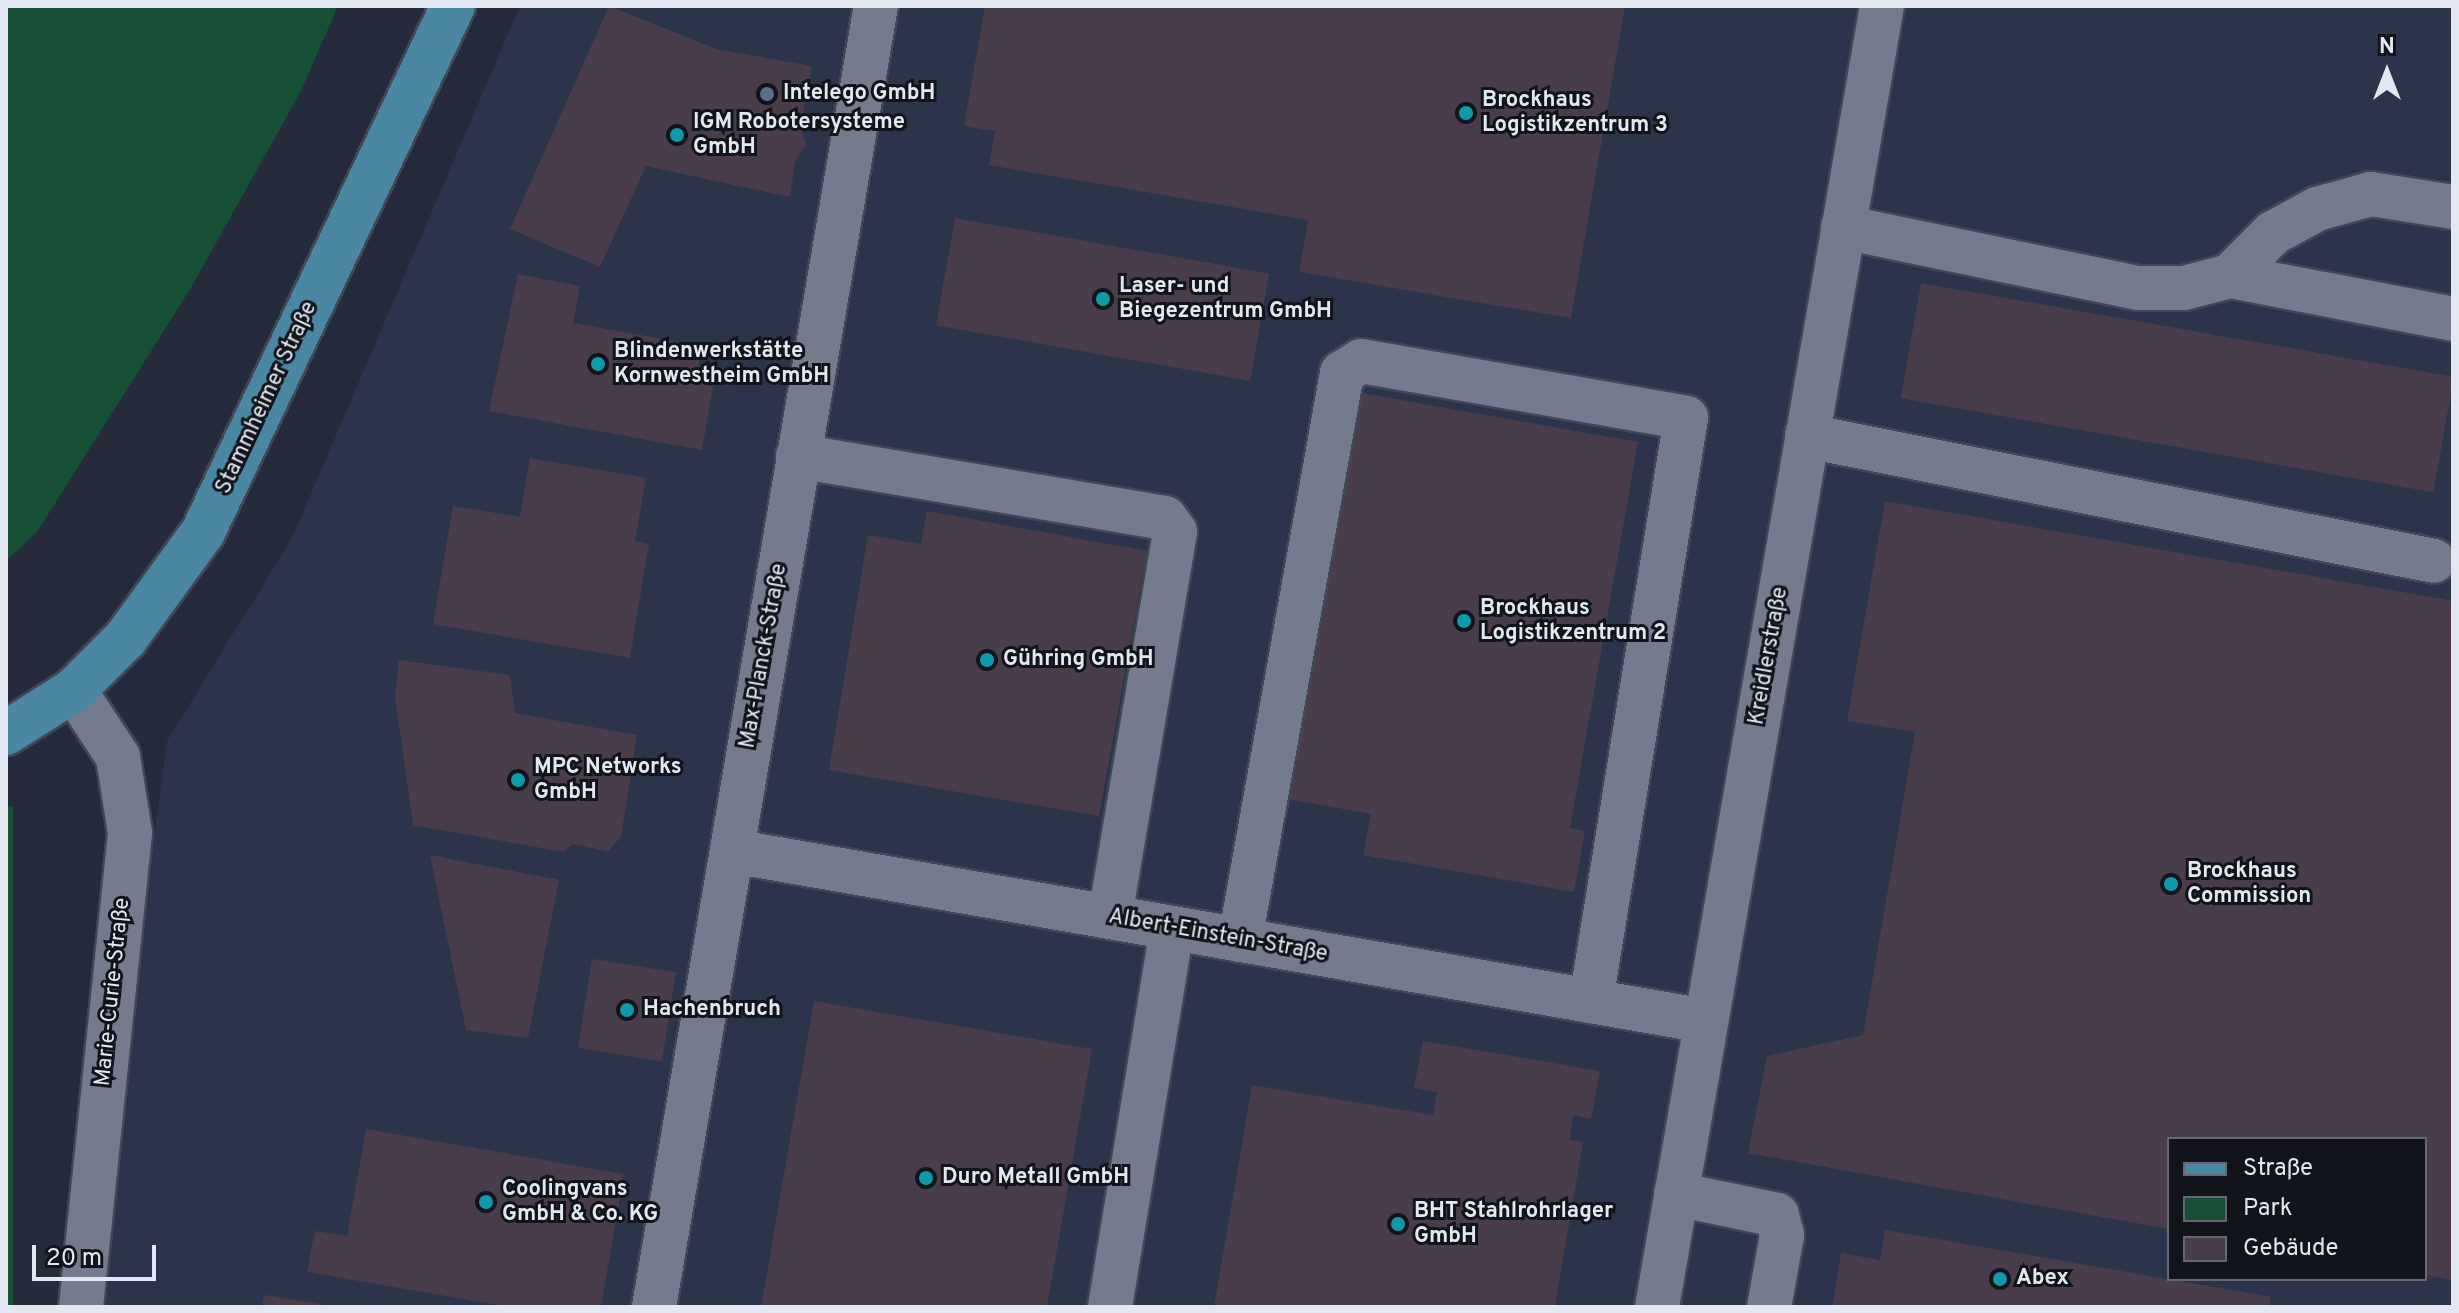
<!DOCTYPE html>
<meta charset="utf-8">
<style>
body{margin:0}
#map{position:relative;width:2459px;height:1313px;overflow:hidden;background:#252b3b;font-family:Overpass,sans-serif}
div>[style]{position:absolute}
.built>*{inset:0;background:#2b344a}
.green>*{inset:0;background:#165137;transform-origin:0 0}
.building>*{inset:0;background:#493d4c;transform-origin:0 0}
.roads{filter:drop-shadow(2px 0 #414754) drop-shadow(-2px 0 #414754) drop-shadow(0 2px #414754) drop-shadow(0 -2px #414754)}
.minor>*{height:44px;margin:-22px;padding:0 22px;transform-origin:22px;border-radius:22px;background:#737b8d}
.major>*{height:44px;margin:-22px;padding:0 22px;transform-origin:22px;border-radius:22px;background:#4a87a3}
.dots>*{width:22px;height:22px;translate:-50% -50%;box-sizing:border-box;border:4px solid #11141b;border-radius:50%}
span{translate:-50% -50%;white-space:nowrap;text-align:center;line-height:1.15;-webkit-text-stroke:6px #11141b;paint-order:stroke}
.poi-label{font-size:22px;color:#e2e7f1;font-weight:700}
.left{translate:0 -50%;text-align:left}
.street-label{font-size:22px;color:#e2e7f1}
.frame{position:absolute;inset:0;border:8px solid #e2e7f1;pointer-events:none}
.legend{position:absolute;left:2167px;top:1137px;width:260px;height:144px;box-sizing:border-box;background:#11141b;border:2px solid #656871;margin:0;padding:10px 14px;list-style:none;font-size:24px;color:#e2e7f1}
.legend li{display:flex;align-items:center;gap:16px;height:40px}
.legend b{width:40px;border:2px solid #656871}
.north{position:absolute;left:2347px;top:32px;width:80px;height:80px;-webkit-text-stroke:6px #11141b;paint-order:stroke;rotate:0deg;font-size:22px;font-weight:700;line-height:32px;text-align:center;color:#e2e7f1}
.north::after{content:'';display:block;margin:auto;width:28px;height:36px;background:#e2e7f1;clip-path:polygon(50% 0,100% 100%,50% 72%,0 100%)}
.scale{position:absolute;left:32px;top:1245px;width:124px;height:36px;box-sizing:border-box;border:4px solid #e2e7f1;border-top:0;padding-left:10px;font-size:24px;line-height:28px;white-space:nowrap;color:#e2e7f1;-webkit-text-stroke:6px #11141b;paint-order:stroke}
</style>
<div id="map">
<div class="built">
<div style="clip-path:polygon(evenodd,520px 6px,2453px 6px,2453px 1307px,98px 1307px,99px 1241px,167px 741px,292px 538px,520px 6px,2169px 1139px,2425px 1139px,2425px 1279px,2169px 1279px,2169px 1139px)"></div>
</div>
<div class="green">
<div style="clip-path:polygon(6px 6px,338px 6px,301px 91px,192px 286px,37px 532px,6px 561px)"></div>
<div style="left:13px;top:806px;width:501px;height:7px;rotate:90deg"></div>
</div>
<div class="building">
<div style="clip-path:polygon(609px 6px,716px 49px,812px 66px,801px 126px,806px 144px,795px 162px,790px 197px,646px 166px,600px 267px,510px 229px)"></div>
<div style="clip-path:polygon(985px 6px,1625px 6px,1571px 318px,1299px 272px,1308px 220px,989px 165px,995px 131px,964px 126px)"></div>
<div style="left:955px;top:218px;width:319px;height:109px;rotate:10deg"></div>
<div style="clip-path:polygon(518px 274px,580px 286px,573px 323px,702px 346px,695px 382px,713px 386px,702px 450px,489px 411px)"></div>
<div style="left:1921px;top:283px;width:541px;height:117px;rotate:10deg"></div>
<div style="clip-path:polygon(1361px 393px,1638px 442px,1570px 828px,1585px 831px,1574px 892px,1363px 855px,1371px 814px,1288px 799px)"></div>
<div style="clip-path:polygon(530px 458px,646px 478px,635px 541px,649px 544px,630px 658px,433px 624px,453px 506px,520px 517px)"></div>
<div style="clip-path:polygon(1885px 501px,2453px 601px,2453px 1280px,2425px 1275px,2425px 1139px,2169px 1139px,2169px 1229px,1748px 1153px,1767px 1056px,1863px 1035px,1915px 732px,1847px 721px)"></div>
<div style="clip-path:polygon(927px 511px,1147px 551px,1099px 816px,829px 770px,868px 535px,921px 544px)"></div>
<div style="clip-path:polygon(399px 660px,510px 675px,515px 713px,637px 735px,621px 837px,608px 851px,572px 844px,564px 852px,413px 825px,395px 696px)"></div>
<div style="clip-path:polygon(430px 855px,559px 880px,528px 1038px,466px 1030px)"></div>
<div style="left:592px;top:959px;width:85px;height:90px;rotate:9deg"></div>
<div style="clip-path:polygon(814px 1001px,1092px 1049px,1047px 1307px,761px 1307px)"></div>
<div style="clip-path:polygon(1423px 1041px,1600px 1071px,1591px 1119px,1573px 1115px,1570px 1140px,1583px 1142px,1555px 1307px,1214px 1307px,1252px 1085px,1433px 1115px,1437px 1092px,1414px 1088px)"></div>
<div style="clip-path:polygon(366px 1129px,624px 1174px,601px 1307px,510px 1307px,307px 1272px,315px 1231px,347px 1236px)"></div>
<div style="clip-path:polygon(1885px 1230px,2271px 1297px,2269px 1307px,1832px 1307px,1841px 1253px,1880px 1260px)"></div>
<div style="clip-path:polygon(264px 1295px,326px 1305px,325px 1307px,262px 1307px)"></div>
</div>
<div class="roads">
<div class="minor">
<div style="left:1843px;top:227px;width:301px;rotate:11.7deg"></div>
<div style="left:2138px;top:288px;width:46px"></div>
<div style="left:2184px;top:288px;width:48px;rotate:-14.6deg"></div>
<div style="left:2230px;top:276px;width:61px;rotate:-45deg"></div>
<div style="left:2273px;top:233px;width:50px;rotate:-28.6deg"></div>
<div style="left:2317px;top:209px;width:56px;rotate:-15.5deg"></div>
<div style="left:2371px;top:194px;width:83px;rotate:9deg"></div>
<div style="left:2230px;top:276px;width:227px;rotate:10.9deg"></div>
<div style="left:1807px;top:436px;width:639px;rotate:11.27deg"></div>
<div style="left:798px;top:456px;width:372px;rotate:9.6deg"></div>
<div style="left:1165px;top:518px;width:17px;rotate:54deg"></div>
<div style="left:1175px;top:532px;width:390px;rotate:99.6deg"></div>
<div style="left:74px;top:690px;width:80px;rotate:56.7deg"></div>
<div style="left:118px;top:757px;width:77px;rotate:81deg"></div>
<div style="left:130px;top:833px;width:477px;rotate:95.9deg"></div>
<div style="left:732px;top:851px;width:988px;rotate:9.91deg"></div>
<div style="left:1240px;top:940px;width:576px;rotate:-79.8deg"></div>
<div style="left:1342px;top:373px;width:22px;rotate:-32deg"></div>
<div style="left:1361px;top:361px;width:330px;rotate:9.9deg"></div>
<div style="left:1686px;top:418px;width:591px;rotate:99.26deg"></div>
<div style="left:1676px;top:1194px;width:103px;rotate:11.7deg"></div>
<div style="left:1777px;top:1215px;width:21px;rotate:76deg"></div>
<div style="left:1782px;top:1235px;width:73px;rotate:100.2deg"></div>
<div style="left:654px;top:1307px;width:1320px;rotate:-80.32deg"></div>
<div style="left:1110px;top:1307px;width:384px;rotate:-80.7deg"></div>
<div style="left:1657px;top:1307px;width:1320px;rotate:-80.19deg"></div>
</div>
<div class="major">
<div style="left:6px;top:733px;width:80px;rotate:-32.3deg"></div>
<div style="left:74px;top:690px;width:74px;rotate:-45deg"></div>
<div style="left:126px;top:638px;width:131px;rotate:-54deg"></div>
<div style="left:203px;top:532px;width:582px;rotate:-64.58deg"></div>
</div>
</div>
<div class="dots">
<div style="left:767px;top:94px;background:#5c6f8a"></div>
<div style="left:1466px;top:113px;background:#0f9aa8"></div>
<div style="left:677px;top:135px;background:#0f9aa8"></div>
<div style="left:1103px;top:299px;background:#0f9aa8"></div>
<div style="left:598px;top:364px;background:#0f9aa8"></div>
<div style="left:1464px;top:621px;background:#0f9aa8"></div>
<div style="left:987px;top:660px;background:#0f9aa8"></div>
<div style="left:518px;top:780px;background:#0f9aa8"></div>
<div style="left:2171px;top:884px;background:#0f9aa8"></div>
<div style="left:627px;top:1010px;background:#0f9aa8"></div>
<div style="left:926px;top:1178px;background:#0f9aa8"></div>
<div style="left:486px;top:1202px;background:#0f9aa8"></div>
<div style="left:1398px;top:1224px;background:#0f9aa8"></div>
<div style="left:2000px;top:1279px;background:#0f9aa8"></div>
</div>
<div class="poi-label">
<span class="left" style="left:783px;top:94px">Intelego GmbH</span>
<span class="left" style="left:1482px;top:113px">Brockhaus<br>Logistikzentrum 3</span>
<span class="left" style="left:693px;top:135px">IGM Robotersysteme<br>GmbH</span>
<span class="left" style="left:1119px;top:299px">Laser- und<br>Biegezentrum GmbH</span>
<span class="left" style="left:614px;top:364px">Blindenwerkstätte<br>Kornwestheim GmbH</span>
<span class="left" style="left:1480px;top:621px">Brockhaus<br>Logistikzentrum 2</span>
<span class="left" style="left:1003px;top:660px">Gühring GmbH</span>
<span class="left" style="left:534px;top:780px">MPC Networks<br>GmbH</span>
<span class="left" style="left:2187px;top:884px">Brockhaus<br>Commission</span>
<span class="left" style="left:643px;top:1010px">Hachenbruch</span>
<span class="left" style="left:942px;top:1178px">Duro Metall GmbH</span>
<span class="left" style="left:502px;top:1202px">Coolingvans<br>GmbH &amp; Co. KG</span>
<span class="left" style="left:1414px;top:1224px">BHT Stahlrohrlager<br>GmbH</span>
<span class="left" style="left:2016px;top:1279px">Abex</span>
</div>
<div class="street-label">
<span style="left:267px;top:398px;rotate:-65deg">Stammheimer Straße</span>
<span style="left:764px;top:656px;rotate:-80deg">Max-Planck-Straße</span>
<span style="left:1769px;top:656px;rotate:-80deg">Kreidlerstraße</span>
<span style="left:1218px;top:936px;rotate:10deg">Albert-Einstein-Straße</span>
<span style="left:113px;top:992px;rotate:-84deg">Marie-Curie-Straße</span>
</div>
<div class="frame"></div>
<ul class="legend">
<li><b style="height:10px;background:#4a87a3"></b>Straße</li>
<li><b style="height:22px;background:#165137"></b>Park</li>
<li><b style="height:22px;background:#493d4c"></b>Gebäude</li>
</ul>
<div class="north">N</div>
<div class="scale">20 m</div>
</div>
